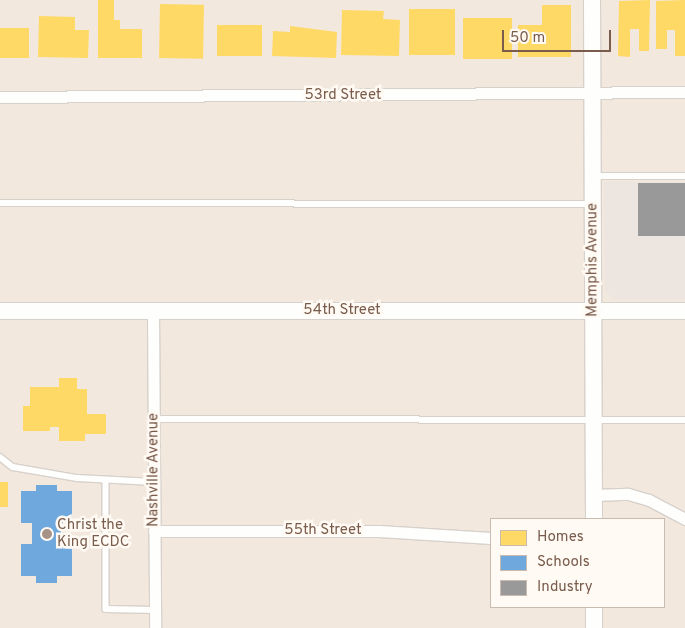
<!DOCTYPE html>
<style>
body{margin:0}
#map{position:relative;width:685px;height:628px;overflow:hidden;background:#f9f5f0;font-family:Overpass,sans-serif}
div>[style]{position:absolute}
.residential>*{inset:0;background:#f2e8de}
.industrial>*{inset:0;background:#ede5e0}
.homes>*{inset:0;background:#ffd966;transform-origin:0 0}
.schools>*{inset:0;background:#6fa8dc}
.industry>*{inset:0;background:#999;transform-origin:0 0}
.roads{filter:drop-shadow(1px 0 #d7d1cb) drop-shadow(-1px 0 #d7d1cb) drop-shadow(0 1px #d7d1cb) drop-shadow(0 -1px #d7d1cb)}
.lane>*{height:5.5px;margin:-2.75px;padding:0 2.75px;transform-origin:2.75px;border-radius:2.75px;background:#fefefd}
.street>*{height:11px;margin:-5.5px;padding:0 5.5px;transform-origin:5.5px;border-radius:5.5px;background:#fefefd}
.secondary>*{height:16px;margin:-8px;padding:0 8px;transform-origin:8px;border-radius:8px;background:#fefefd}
.dots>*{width:14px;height:14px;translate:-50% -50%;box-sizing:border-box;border:2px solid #fffaf3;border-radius:50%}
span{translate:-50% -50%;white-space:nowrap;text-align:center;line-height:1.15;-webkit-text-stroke:5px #fffaf3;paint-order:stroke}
.street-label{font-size:15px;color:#7a5c4d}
.poi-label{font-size:15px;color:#7a5c4d}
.left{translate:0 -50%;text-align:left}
.legend{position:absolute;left:490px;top:518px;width:175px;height:90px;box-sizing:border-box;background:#fffaf3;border:1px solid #cabbb1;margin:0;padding:6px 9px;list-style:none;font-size:15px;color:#7a5c4d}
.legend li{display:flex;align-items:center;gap:10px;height:25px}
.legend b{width:25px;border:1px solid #cabbb1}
.scale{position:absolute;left:502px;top:30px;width:109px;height:22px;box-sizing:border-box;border:2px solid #7a5c4d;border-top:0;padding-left:6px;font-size:15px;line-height:18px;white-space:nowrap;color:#7a5c4d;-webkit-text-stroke:4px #fffaf3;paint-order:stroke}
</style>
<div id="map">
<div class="residential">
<div style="clip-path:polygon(evenodd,0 0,685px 0,685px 628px,0 628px,0 0,491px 519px,664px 519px,664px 607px,491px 607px,491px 519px)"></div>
</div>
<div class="industrial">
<div style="clip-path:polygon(604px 182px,685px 182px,685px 299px,615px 299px,605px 291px)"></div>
</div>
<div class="homes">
<div style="clip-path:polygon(98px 0,114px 0,114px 20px,120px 20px,120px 29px,142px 29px,142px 58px,98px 58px)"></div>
<div style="clip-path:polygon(650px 0,649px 51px,639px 51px,639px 29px,630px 29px,630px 57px,618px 56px,619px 1px)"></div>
<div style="clip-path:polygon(685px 0,685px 56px,675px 56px,675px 30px,667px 30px,667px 49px,656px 49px,656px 1px)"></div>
<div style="left:160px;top:4px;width:44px;height:54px;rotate:1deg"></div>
<div style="clip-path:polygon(542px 5px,571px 5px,571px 57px,518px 57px,518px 25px,542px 25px)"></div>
<div style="left:409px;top:9px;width:46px;height:46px"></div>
<div style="clip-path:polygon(342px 10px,384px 11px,383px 19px,400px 20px,399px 56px,341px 55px)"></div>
<div style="clip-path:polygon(39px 16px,75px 17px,75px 30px,89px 30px,88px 58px,38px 57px)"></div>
<div style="left:463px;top:18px;width:49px;height:41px"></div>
<div style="left:217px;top:25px;width:45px;height:31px"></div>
<div style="clip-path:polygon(290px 26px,337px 32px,336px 58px,272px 56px,273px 31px,290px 32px)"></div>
<div style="left:0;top:28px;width:29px;height:30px"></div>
<div style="clip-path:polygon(59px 378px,77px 378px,77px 389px,87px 389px,87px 414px,106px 414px,106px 434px,85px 434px,85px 441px,59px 441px,59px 427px,50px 427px,50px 431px,23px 431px,23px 406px,30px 406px,30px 387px,59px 387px)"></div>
<div style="left:0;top:482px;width:8px;height:25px"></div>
</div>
<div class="schools">
<div style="clip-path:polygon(36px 485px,57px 485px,57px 491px,72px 491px,72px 523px,61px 523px,61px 544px,72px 544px,72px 576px,57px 576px,57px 583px,36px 583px,36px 576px,21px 576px,21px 544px,32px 544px,32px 523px,21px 523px,21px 491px,36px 491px)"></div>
</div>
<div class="industry">
<div style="left:638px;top:183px;width:47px;height:53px"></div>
</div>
<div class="roads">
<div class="lane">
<div style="left:595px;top:176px;width:90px"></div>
<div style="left:0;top:203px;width:590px;rotate:0.1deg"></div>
<div style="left:154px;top:419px;width:531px;rotate:0.11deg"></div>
<div style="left:0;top:457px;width:16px;rotate:38deg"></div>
<div style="left:13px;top:467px;width:65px;rotate:9.8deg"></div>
<div style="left:77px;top:478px;width:77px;rotate:3deg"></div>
<div style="left:106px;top:480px;width:129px;rotate:90deg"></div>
<div style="left:106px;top:609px;width:49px;rotate:1.2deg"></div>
</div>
<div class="street">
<div style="left:0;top:97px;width:685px;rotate:-0.42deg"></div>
<div style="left:153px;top:311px;width:317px;rotate:89.6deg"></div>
<div style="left:594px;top:495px;width:34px;rotate:-2deg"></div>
<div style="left:628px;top:494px;width:22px;rotate:16deg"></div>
<div style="left:649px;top:500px;width:41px;rotate:27.8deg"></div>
<div style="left:154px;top:531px;width:225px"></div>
<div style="left:379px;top:531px;width:112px;rotate:3.6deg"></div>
</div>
<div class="secondary">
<div style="left:592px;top:0;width:519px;rotate:89.78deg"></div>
<div style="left:0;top:311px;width:685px"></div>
<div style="left:594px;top:607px;width:21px;rotate:90deg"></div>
</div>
</div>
<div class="dots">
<div style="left:47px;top:534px;background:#a69286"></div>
</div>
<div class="street-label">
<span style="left:343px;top:96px">53rd Street</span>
<span style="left:593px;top:260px;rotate:-90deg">Memphis Avenue</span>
<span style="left:342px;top:311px">54th Street</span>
<span style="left:154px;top:470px;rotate:-90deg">Nashville Avenue</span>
<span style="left:323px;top:531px">55th Street</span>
</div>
<div class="poi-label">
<span class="left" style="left:57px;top:534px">Christ the<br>King ECDC</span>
</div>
<ul class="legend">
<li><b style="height:14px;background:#ffd966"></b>Homes</li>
<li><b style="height:14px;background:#6fa8dc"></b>Schools</li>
<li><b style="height:14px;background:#999"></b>Industry</li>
</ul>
<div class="scale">50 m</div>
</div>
